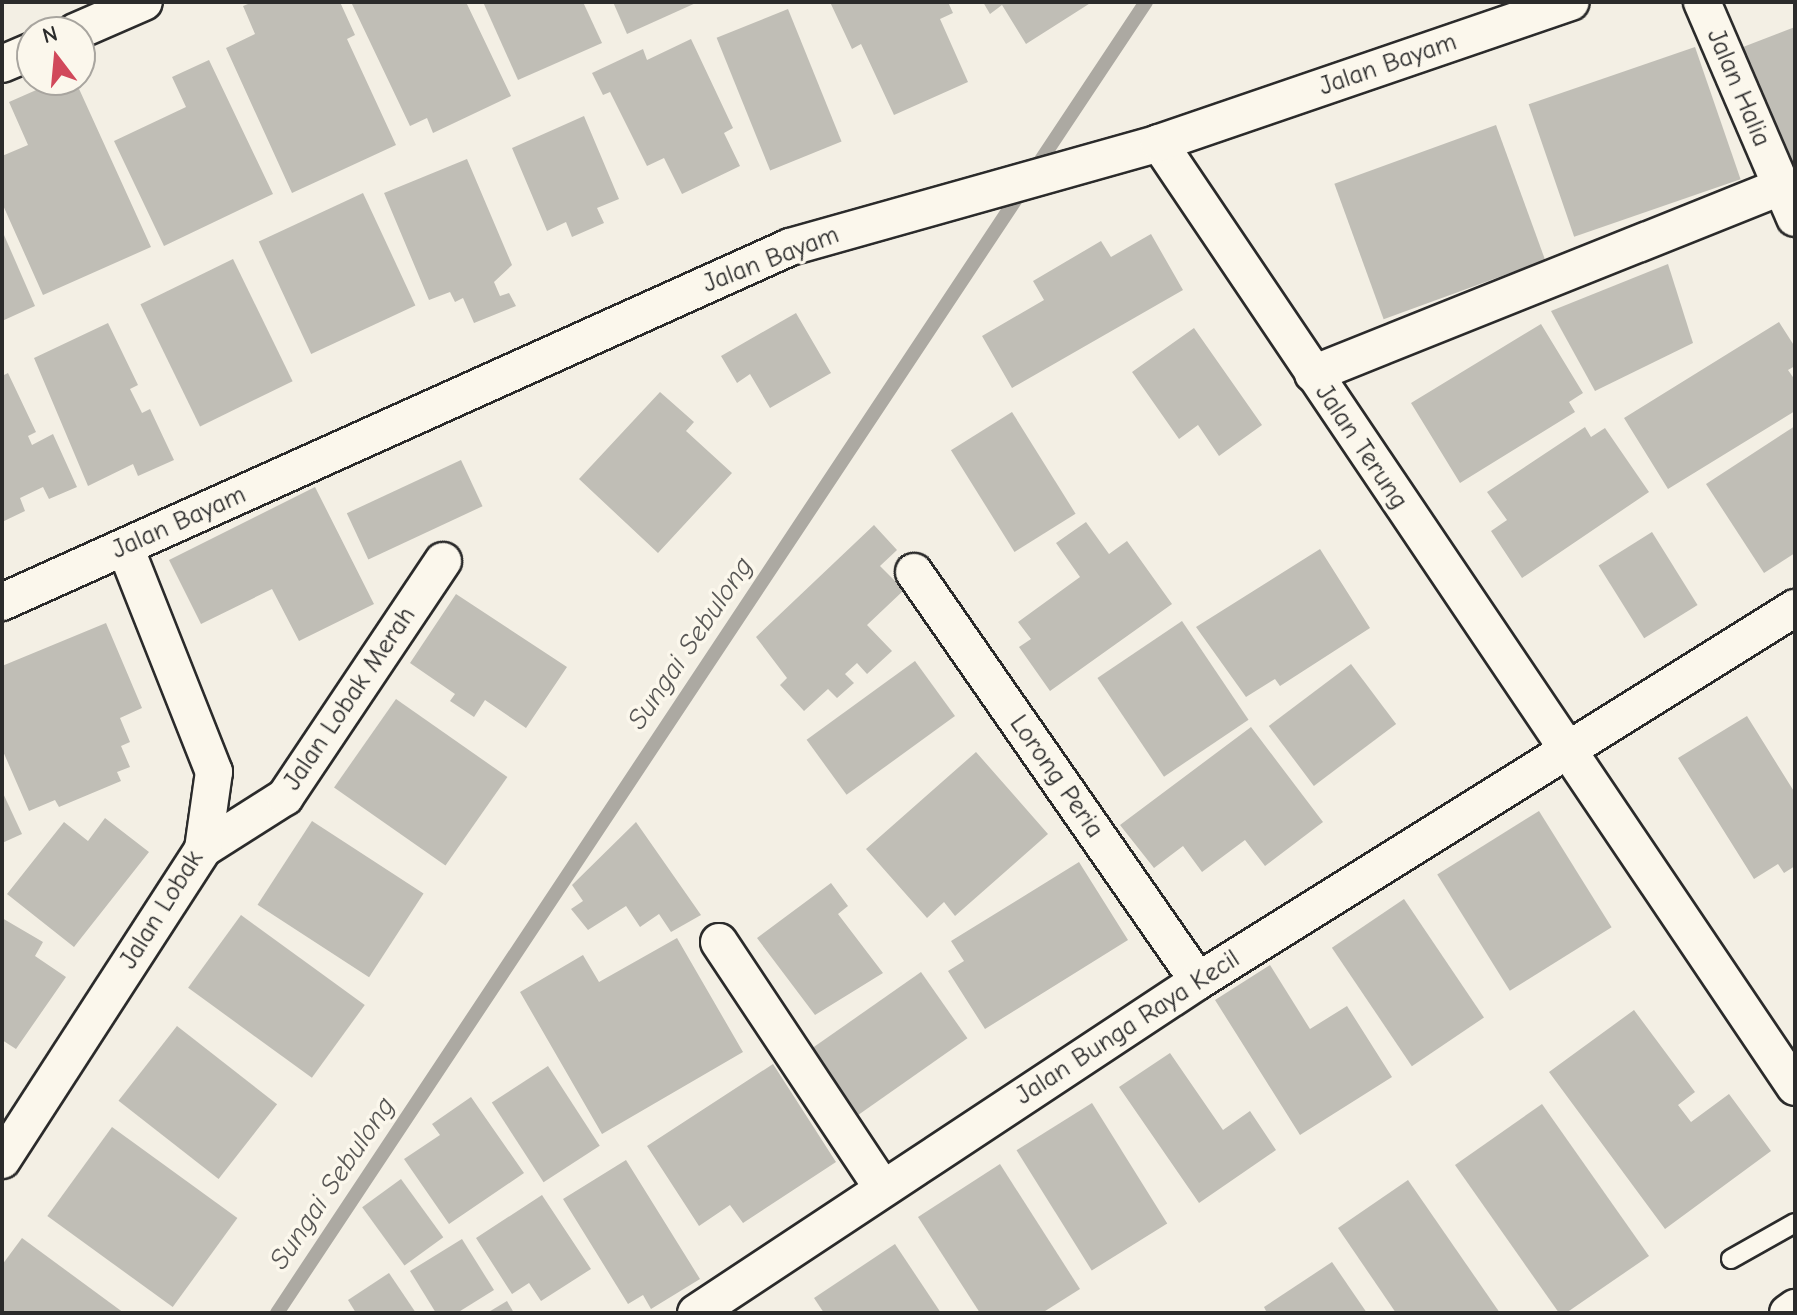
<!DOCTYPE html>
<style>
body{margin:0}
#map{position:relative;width:1797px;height:1315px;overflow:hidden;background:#f3efe4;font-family:"Comic Neue",sans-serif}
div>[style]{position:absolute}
.stream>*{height:14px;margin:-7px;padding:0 7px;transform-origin:7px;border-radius:7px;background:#aca9a2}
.building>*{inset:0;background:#c0beb6;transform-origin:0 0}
.roads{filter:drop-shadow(2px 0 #2b2b2b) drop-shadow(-2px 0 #2b2b2b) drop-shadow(0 2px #2b2b2b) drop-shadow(0 -2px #2b2b2b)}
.lane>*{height:18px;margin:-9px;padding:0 9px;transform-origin:9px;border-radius:9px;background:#fbf7ec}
.street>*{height:36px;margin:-18px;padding:0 18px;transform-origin:18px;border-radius:18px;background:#fbf7ec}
span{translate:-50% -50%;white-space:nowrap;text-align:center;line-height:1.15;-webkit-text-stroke:7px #fbf7ec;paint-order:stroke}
.street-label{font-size:26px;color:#2b2b2b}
.water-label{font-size:28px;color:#585755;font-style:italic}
.frame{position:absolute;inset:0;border:4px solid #2b2b2b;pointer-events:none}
.north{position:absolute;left:16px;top:16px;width:80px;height:80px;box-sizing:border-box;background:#fbf7ec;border:2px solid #a8a59f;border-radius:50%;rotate:344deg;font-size:22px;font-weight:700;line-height:32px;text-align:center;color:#2b2b2b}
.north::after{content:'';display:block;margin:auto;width:28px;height:36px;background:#d1495b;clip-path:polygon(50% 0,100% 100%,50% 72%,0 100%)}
</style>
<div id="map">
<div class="stream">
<div style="left:1033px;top:172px;width:204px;rotate:-56.4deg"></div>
<div style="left:277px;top:1313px;width:1348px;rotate:-56.44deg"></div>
</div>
<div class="building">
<div style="clip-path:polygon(253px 2px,340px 2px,355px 35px,347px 39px,396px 145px,292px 193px,226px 48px,255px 34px,243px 6px)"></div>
<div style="clip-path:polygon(351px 2px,466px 2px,511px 96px,433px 133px,427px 118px,410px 126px)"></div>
<div style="clip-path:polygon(483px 2px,583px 2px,602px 43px,518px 80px)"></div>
<div style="clip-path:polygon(613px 2px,698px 2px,627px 34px)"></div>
<div style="clip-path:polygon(830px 2px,948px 2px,953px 13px,940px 19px,968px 82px,894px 115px,861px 44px,852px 49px)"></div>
<div style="clip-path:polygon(983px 2px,1092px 2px,1026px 44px,1002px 5px,990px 14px)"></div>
<div style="left:788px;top:9px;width:143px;height:77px;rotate:68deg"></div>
<div style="clip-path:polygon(1795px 27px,1795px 160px,1786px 163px,1743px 47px)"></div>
<div style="clip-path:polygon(691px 39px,733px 128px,724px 133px,740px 166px,682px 194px,664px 158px,647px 166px,610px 92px,603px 95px,592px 73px,643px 49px,647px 60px)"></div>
<div style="left:1695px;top:47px;width:140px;height:176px;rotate:71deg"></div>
<div style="clip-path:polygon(209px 60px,273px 194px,164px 246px,114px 141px,186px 107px,172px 77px)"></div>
<div style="clip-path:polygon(59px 80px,75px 80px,151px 247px,43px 295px,2px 203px,2px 156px,28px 145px,9px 102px)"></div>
<div style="clip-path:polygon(584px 116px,619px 199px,597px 208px,604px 223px,572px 237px,566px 222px,547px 231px,512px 148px)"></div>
<div style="left:1496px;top:125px;width:144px;height:172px;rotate:70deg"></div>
<div style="clip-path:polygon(467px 159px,512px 265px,494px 282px,500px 296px,509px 293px,516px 306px,474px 323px,463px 298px,455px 302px,450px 292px,429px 300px,384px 193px)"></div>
<div style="left:363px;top:193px;width:124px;height:115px;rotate:65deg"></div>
<div style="clip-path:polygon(1151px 234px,1183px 290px,1012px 388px,982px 336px,1044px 300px,1033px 281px,1101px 241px,1111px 257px)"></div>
<div style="clip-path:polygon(4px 235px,35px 306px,2px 321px,2px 236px)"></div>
<div style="left:233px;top:259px;width:136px;height:103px;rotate:64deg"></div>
<div style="clip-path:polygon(1668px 264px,1693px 343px,1595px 391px,1551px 311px)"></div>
<div style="clip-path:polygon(796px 313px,831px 373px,770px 408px,750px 374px,737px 383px,721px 356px)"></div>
<div style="clip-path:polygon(1779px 322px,1795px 347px,1795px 366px,1788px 370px,1795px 380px,1795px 411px,1668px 489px,1624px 418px)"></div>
<div style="clip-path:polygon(108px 323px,138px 385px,130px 389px,142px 413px,150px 409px,174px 460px,138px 476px,133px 464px,88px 486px,34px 358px)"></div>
<div style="clip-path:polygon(1541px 324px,1583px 393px,1569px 402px,1575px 412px,1460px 483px,1411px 403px)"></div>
<div style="clip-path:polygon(1194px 328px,1262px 425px,1219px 456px,1198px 425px,1179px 439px,1132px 372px)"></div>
<div style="clip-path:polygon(8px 373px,36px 432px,28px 436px,32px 445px,53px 434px,77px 487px,49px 499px,43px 487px,20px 498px,25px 511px,2px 522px,2px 376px)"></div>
<div style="clip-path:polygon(660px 392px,694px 422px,686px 431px,732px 473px,658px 553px,579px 479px)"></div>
<div style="left:1012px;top:412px;width:120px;height:72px;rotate:58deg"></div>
<div style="clip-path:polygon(1795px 426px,1795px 553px,1764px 573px,1706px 484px)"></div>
<div style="clip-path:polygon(1585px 427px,1591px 437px,1605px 428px,1649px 492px,1522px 578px,1491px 531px,1507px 520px,1487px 492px)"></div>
<div style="left:461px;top:460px;width:51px;height:126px;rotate:65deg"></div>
<div style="clip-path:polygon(315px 487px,374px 604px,299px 641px,272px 589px,201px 624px,169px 560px)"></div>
<div style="clip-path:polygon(1086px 522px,1109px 554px,1127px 541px,1172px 604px,1050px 691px,1019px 647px,1031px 639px,1018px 622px,1080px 577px,1056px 543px)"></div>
<div style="clip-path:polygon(874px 525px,897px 550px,880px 566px,904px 590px,867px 625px,892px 651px,867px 674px,857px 663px,845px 674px,854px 683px,837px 698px,828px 689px,804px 711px,780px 685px,787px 678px,756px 637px)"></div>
<div style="left:1652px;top:532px;width:86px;height:63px;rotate:58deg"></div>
<div style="clip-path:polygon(1320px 549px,1370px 628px,1280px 686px,1275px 679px,1246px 697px,1196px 627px)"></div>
<div style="clip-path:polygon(456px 594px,567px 667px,526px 728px,485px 700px,474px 717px,450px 701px,455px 694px,410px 663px)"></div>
<div style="left:1182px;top:621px;width:119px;height:102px;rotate:56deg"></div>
<div style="clip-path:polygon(106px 623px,142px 708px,120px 718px,130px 742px,121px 746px,130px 767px,117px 772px,121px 781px,59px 807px,55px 800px,29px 811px,2px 749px,2px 666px)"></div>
<div style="left:915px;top:661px;width:68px;height:134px;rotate:54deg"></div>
<div style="left:1351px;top:664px;width:75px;height:103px;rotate:53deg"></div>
<div style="left:396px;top:699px;width:136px;height:108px;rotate:35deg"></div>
<div style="clip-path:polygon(1747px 716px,1795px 793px,1795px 866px,1784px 873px,1778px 864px,1754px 879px,1678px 758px)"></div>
<div style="clip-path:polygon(1251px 727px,1323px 822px,1265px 866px,1245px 840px,1202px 872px,1183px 846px,1154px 868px,1120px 825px)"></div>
<div style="clip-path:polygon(976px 752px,1048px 834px,955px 916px,944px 902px,927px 918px,866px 849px)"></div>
<div style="clip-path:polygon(2px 791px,22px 834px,2px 843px)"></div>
<div style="left:1539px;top:811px;width:137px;height:120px;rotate:58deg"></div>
<div style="clip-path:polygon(105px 818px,149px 852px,74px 947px,7px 894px,64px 822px,88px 841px)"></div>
<div style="left:312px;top:821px;width:133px;height:100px;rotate:33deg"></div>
<div style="clip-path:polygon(636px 822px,701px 915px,671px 932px,659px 914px,640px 927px,626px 906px,588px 930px,571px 909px,583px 901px,572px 885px)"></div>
<div style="clip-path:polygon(1079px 862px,1128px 940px,985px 1029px,948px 971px,964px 961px,951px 941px)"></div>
<div style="clip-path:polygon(831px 883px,848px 906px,838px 914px,883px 973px,815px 1015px,757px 938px)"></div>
<div style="left:1404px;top:899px;width:143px;height:87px;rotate:56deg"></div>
<div style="left:241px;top:915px;width:153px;height:90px;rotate:36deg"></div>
<div style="clip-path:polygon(2px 918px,43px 942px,35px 956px,66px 977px,16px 1049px,2px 1040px)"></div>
<div style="clip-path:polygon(677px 938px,743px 1052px,602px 1134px,520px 992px,583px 955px,599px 982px)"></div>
<div style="clip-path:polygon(1270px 965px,1310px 1029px,1347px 1006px,1392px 1077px,1300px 1135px,1215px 1000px)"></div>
<div style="left:921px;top:972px;width:81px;height:133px;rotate:55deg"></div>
<div style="clip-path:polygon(1634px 1010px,1695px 1092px,1678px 1105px,1691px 1122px,1729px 1094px,1771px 1151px,1665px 1229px,1549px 1072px)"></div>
<div style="left:177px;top:1026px;width:127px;height:95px;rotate:38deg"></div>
<div style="clip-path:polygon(1170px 1053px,1223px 1130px,1250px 1111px,1276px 1150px,1199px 1203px,1119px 1087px)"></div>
<div style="clip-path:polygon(773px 1064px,836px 1162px,743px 1223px,730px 1205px,699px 1226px,647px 1146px)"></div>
<div style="left:548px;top:1066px;width:95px;height:67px;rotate:57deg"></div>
<div style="clip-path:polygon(471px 1097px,524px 1173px,449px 1224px,404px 1159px,440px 1135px,432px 1124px)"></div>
<div style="left:1092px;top:1103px;width:142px;height:89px;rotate:58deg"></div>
<div style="clip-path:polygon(1542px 1104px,1649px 1256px,1566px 1313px,1559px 1313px,1455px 1165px)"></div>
<div style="left:112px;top:1127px;width:155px;height:110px;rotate:36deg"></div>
<div style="clip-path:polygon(626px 1160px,700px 1279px,651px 1309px,643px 1295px,628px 1304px,563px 1199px)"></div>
<div style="clip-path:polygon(1000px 1164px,1080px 1289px,1042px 1313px,980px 1313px,918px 1217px)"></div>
<div style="left:401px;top:1179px;width:72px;height:48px;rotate:54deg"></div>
<div style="clip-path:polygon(1408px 1180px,1500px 1313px,1396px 1313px,1338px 1228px)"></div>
<div style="clip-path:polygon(542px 1195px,591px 1269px,541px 1301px,529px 1283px,512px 1294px,476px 1238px)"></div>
<div style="clip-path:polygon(22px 1238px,124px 1313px,2px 1313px,2px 1265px)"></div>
<div style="clip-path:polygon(462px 1239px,494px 1290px,457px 1313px,436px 1313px,410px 1271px)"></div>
<div style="clip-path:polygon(895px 1244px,941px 1313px,824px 1313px,814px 1298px)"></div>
<div style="clip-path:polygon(1332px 1262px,1367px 1313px,1267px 1313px,1264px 1307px)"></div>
<div style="clip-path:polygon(389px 1273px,416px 1313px,356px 1313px,348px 1300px)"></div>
<div style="clip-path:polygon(507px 1301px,514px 1313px,487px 1313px)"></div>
</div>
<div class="roads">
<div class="lane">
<div style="left:1731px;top:1259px;width:73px;rotate:-29.4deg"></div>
</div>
<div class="street">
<div style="left:1702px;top:2px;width:235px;rotate:66.7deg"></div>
<div style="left:75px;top:32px;width:75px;rotate:-23.5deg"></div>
<div style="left:2px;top:64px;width:33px;rotate:-23deg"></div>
<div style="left:1159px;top:143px;width:1138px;rotate:56.03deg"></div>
<div style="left:1313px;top:374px;width:503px;rotate:-21.82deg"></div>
<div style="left:914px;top:572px;width:498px;rotate:55.2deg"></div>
<div style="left:2px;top:602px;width:864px;rotate:-24.25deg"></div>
<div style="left:790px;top:247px;width:383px;rotate:-15.7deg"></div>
<div style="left:1159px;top:143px;width:435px;rotate:-18.9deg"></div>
<div style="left:203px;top:849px;width:97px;rotate:-32.4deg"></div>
<div style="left:285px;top:797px;width:284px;rotate:-56.2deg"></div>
<div style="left:719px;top:942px;width:296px;rotate:56.4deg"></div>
<div style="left:2px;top:1160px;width:370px;rotate:-57.1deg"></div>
<div style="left:203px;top:849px;width:78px;rotate:-81.9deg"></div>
<div style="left:214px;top:772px;width:242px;rotate:-111.6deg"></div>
<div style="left:696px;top:1313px;width:602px;rotate:-33.48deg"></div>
<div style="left:1198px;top:981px;width:704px;rotate:-32deg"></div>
<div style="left:1788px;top:1313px;width:9px;rotate:-36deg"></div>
</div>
</div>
<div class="street-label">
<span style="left:1388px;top:65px;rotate:-19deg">Jalan Bayam</span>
<span style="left:1738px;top:88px;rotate:67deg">Jalan Halia</span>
<span style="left:771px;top:260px;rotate:-21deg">Jalan Bayam</span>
<span style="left:1361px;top:447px;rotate:56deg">Jalan Terung</span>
<span style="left:179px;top:523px;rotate:-24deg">Jalan Bayam</span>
<span style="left:350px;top:699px;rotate:-56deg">Jalan Lobak Merah</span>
<span style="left:1056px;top:777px;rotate:55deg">Lorong Peria</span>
<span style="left:162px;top:910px;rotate:-58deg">Jalan Lobak</span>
<span style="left:1128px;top:1028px;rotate:-33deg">Jalan Bunga Raya Kecil</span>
</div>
<div class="water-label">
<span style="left:690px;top:643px;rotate:-56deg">Sungai Sebulong</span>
<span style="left:332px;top:1183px;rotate:-56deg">Sungai Sebulong</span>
</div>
<div class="frame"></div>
<div class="north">N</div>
</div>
